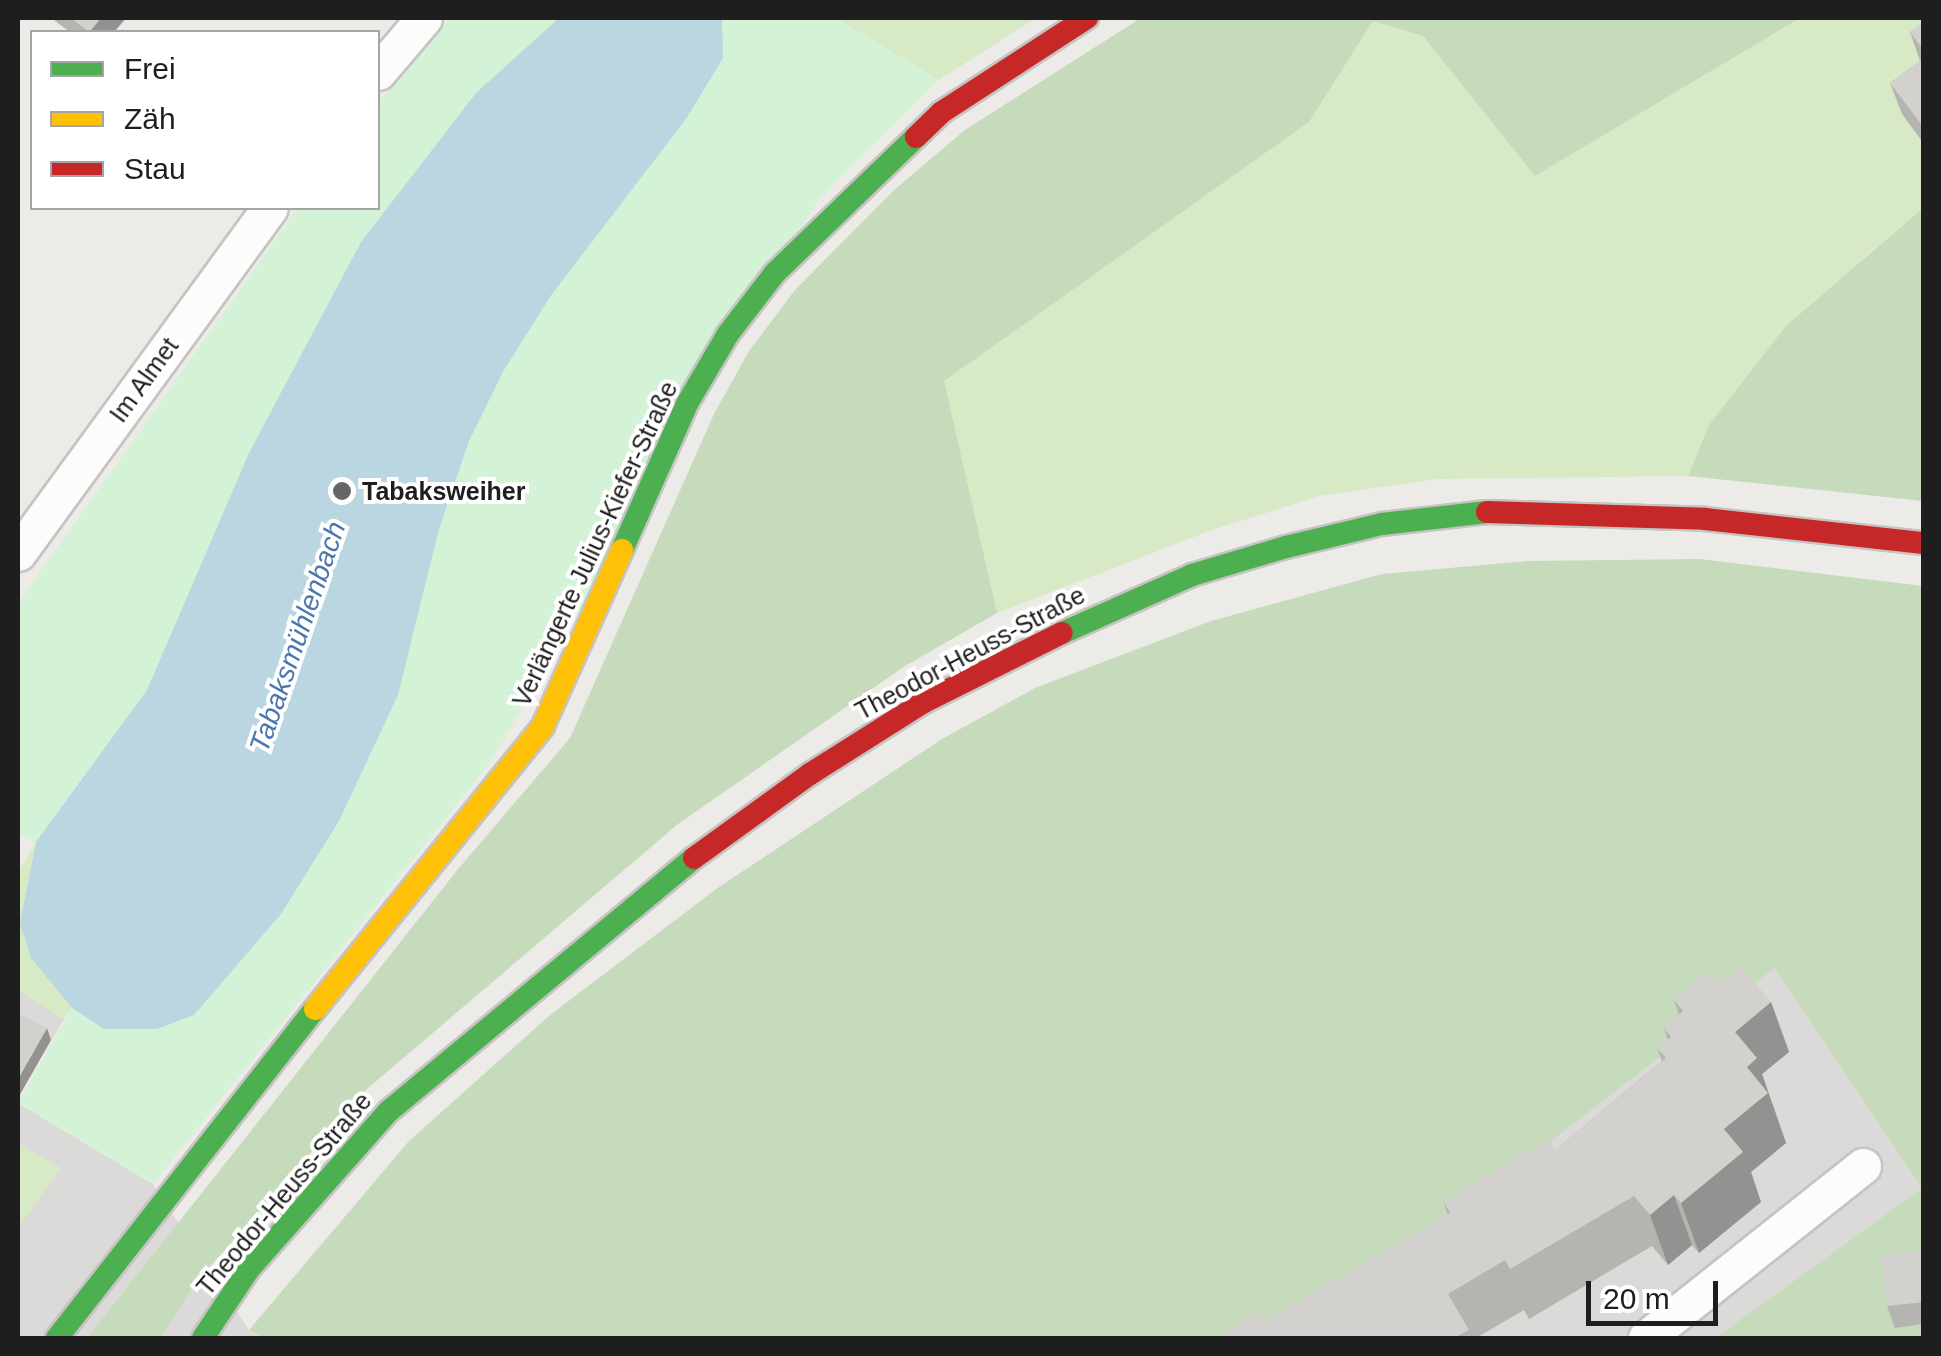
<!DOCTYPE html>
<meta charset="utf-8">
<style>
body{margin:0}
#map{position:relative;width:1941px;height:1356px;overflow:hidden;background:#ecebe7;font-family:Helvetica,sans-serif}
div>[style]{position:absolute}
.residential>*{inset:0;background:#dbdad8}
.religious>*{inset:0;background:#dadad8}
.grass>*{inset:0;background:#d7eac5}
.forest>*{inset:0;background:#c5dbbc}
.park>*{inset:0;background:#d4f3d6}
.water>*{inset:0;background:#bad6e0}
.roads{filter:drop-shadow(2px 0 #c5c4c3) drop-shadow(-2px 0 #c5c4c3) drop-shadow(0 2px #c5c4c3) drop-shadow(0 -2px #c5c4c3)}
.street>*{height:35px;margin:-17.5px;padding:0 17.5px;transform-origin:17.5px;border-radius:17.5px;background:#fcfcfb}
.fast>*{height:22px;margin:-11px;padding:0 11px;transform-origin:11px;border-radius:11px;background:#4caf50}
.slow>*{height:22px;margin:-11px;padding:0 11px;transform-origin:11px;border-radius:11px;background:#ffc107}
.jam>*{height:22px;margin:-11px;padding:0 11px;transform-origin:11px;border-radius:11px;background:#c62828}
.wall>*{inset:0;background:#b5b4b1}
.shaded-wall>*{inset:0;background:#949290}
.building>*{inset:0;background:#d3d1ce}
.dots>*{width:28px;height:28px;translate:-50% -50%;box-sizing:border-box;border:5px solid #fff;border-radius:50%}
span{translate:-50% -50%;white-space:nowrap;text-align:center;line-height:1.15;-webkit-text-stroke:8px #fff;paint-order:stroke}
.street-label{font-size:25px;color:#1e1e1e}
.poi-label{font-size:25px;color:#1e1e1e;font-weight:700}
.left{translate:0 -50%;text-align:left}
.water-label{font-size:28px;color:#4b76ae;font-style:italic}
.frame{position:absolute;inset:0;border:20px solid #1e1e1e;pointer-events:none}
.legend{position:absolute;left:30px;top:30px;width:350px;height:180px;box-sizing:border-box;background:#fff;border:2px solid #a5a5a5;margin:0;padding:12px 18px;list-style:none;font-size:30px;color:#1e1e1e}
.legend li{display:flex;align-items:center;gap:20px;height:50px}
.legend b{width:50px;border:2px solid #a5a5a5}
.scale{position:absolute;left:1586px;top:1281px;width:132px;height:45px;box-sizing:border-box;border:5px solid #1e1e1e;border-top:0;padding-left:12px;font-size:30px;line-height:35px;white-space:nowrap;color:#1e1e1e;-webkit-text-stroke:8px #fff;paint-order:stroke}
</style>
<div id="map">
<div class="residential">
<div style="clip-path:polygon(1776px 967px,1922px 1188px,1715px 1338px,1251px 1338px,1463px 1209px)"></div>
<div style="clip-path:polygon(18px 990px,64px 1019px,18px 1098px)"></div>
<div style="clip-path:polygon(18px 1103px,153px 1184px,249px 1330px,262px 1338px,18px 1338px)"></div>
</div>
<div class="religious">
<div style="clip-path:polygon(23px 1220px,70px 1227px,18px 1299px,18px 1228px)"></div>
</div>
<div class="grass">
<div style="clip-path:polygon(836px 18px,1036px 18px,939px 80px)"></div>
<div style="clip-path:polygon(1800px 18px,1923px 18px,1923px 208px,1865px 257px,1709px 425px,1688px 476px,1437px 479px,1319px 496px,1212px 530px,997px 613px,943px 381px,1309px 122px,1373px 21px,1423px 36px,1535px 176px)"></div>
<div style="clip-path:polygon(36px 842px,20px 923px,72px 1008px,64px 1019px,18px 990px,18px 872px)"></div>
<div style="clip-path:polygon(18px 1143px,61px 1168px,18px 1228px)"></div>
</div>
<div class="forest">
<div style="clip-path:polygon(1141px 18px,1800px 18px,1535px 176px,1423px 36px,1373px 21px,1309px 122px,944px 381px,997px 613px,905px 666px,678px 824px,367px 1089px,193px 1286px,161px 1338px,87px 1338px,459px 868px,570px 738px,714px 414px,749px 351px,795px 290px,893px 191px,965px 130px)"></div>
<div style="clip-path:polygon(1923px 208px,1923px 501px,1688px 476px,1709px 425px,1786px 326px)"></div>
<div style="clip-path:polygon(1700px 559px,1923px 586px,1923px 1338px,1715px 1338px,1922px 1188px,1775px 968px,1463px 1209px,1251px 1338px,263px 1338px,249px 1330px,409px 1141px,550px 1015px,719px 887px,942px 739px,1035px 688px,1211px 621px,1382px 574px,1528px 561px)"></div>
</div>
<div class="park">
<div style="clip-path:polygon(449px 18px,836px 18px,939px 80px,819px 198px,490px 763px,153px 1184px,18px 1103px,72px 1008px,31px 958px,20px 923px,36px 843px,18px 833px,18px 603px,298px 208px,378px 208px,378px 103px)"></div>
</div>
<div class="water">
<div style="clip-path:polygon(559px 18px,722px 18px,723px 58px,686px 119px,552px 294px,504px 370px,469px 441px,439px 529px,398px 695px,339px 821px,281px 914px,194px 1015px,157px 1029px,104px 1029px,72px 1008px,31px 958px,20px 923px,36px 842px,147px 690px,249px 453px,361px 242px,476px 93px)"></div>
</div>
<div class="roads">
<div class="street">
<div style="left:378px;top:72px;width:71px;rotate:-49.6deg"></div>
<div style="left:18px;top:553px;width:427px;rotate:-53.9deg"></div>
<div style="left:1646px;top:1338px;width:277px;rotate:-38.4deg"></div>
</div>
<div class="fast">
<div style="left:622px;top:550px;width:162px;rotate:-66deg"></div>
<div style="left:688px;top:402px;width:79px;rotate:-59.5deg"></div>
<div style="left:728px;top:334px;width:77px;rotate:-52.4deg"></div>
<div style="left:775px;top:273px;width:196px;rotate:-44deg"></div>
<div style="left:1062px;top:633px;width:142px;rotate:-24deg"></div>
<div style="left:1192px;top:575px;width:98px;rotate:-16.6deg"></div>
<div style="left:1286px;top:547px;width:99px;rotate:-13.5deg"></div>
<div style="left:1382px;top:524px;width:106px;rotate:-6.5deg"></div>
<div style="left:57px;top:1338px;width:418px;rotate:-51.9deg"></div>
<div style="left:203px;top:1338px;width:83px;rotate:-56.3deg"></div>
<div style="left:249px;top:1269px;width:211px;rotate:-48.5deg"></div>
<div style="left:389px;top:1111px;width:396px;rotate:-39.7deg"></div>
</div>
<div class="slow">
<div style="left:315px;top:1009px;width:363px;rotate:-51.1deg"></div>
<div style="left:543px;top:726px;width:193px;rotate:-65.8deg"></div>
</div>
<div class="jam">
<div style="left:916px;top:137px;width:36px;rotate:-44deg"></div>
<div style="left:942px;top:112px;width:173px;rotate:-33deg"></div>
<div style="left:1487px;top:512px;width:218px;rotate:1.8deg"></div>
<div style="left:1705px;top:519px;width:220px;rotate:6.3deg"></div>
<div style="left:694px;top:858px;width:143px;rotate:-35.9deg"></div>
<div style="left:810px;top:774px;width:135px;rotate:-32.3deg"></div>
<div style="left:924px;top:702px;width:154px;rotate:-26.6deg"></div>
</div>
</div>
<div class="wall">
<div style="clip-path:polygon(51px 18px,126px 18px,114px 32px,70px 32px)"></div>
<div style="clip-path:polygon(1924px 22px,1924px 144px,1902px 114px,1890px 83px,1920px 61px,1910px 32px)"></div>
<div style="clip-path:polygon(1721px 983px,1771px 1002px,1789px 1052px,1762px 1074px,1786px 1143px,1751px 1172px,1761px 1202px,1699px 1253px,1692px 1245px,1668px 1265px,1652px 1246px,1529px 1319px,1524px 1310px,1476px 1338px,1214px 1338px,1266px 1320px,1448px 1215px,1443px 1201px,1555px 1150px,1662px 1061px,1657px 1048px,1668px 1040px,1664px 1028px,1679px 1015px,1674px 1000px)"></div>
<div style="clip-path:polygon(1924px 1250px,1924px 1324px,1895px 1328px,1887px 1306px)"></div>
</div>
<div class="shaded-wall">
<div style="clip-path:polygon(101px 18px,126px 18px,114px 32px,90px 32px)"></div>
<div style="clip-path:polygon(1771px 1002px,1789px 1052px,1762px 1074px,1786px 1143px,1751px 1172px,1761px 1202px,1699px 1253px,1681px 1203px,1724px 1129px,1735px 1032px)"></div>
<div style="clip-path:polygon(47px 1028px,51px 1040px,18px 1098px,18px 1079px)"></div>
<div style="clip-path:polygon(1674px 1195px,1692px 1245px,1668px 1265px,1650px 1215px)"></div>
</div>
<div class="building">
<div style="clip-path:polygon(71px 18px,101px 18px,89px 32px)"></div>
<div style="clip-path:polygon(1924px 22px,1924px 51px,1910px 32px)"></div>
<div style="clip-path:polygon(1924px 58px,1924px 128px,1890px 83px)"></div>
<div style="clip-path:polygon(1741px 966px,1771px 1002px,1735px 1032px,1757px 1058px,1747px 1067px,1768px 1093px,1724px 1129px,1743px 1152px,1681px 1203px,1674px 1195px,1650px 1215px,1634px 1196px,1510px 1269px,1505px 1260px,1448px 1294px,1469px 1330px,1454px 1338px,1214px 1338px,1261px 1311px,1266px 1320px,1450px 1213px,1443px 1201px,1549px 1139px,1555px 1150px,1666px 1058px,1657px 1048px,1671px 1037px,1664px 1028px,1683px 1011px,1674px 1000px,1710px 970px,1721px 983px)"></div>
<div style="clip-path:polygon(18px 1013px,47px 1028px,18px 1079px)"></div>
<div style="clip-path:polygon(1924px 1250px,1924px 1302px,1887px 1306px,1881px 1255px)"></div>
</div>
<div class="dots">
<div style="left:342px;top:491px;background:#666664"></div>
</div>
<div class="street-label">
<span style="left:144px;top:380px;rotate:-54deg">Im Almet</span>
<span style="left:595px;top:544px;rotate:-65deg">Verlängerte Julius-Kiefer-Straße</span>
<span style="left:970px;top:653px;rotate:-28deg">Theodor-Heuss-Straße</span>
<span style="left:284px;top:1194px;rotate:-50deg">Theodor-Heuss-Straße</span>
</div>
<div class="poi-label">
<span class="left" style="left:362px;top:491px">Tabaksweiher</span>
</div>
<div class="water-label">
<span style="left:298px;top:637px;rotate:-71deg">Tabaksmühlenbach</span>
</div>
<div class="frame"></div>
<ul class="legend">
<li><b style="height:12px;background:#4caf50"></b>Frei</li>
<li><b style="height:12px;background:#ffc107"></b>Zäh</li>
<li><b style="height:12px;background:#c62828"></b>Stau</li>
</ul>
<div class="scale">20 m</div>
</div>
